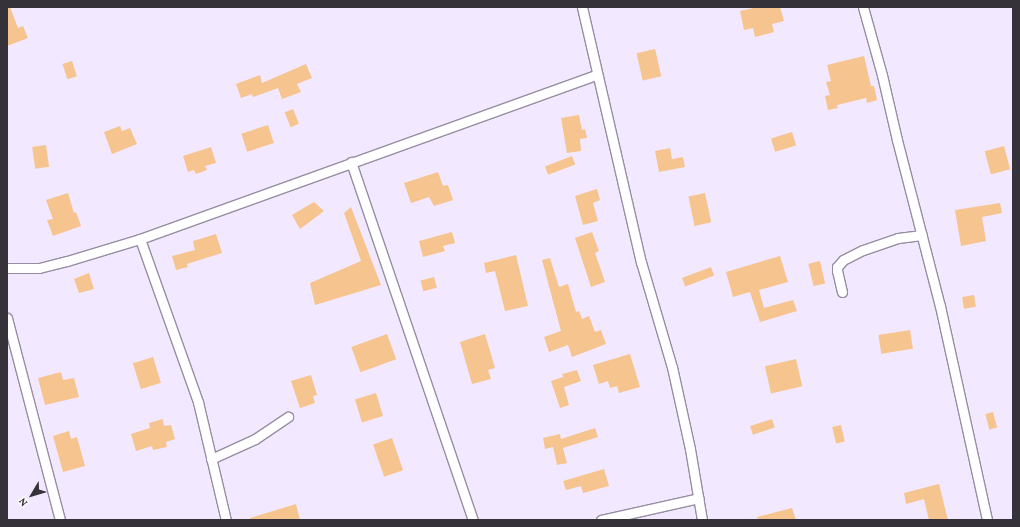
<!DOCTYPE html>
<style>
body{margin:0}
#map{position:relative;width:1020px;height:527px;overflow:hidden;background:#f2e8ff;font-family:"Crimson Pro",serif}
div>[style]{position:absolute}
.building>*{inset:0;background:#f6c48f;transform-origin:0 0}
.roads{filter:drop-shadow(1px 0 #968da2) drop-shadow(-1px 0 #968da2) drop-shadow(0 1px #968da2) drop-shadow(0 -1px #968da2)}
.street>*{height:9px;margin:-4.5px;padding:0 4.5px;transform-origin:4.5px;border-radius:4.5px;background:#fff}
span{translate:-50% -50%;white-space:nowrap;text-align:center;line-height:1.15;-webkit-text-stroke:3.5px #fbf9fe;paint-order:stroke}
.frame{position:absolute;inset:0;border:8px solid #36323a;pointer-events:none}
.north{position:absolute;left:12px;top:475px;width:40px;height:40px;-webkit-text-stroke:3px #fbf9fe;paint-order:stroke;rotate:232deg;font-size:11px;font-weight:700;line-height:16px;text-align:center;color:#36323a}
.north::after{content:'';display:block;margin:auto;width:14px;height:18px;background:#36323a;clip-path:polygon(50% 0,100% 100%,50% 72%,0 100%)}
</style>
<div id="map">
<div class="building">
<div style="clip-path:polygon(7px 7px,10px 7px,18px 28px,23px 26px,28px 38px,7px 46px)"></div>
<div style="clip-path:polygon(758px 7px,780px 7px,784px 21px,772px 24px,774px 32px,755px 37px,753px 28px,744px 30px,740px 11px)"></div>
<div style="left:655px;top:49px;width:28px;height:19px;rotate:77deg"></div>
<div style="clip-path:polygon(864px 56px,871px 86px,874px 86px,877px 100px,867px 103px,866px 98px,837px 105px,838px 108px,828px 110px,825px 96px,830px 95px,826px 82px,831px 81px,827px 65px)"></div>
<div style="left:72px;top:61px;width:16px;height:10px;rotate:72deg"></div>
<div style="clip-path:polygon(306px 64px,312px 78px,297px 84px,301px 92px,282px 99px,278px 88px,253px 97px,252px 94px,241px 98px,236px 84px,260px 75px,262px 83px)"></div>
<div style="left:293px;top:109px;width:16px;height:9px;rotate:68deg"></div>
<div style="clip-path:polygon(579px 115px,582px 130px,585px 129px,587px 138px,580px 139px,581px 151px,567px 153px,561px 118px)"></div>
<div style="left:268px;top:125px;width:19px;height:28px;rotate:72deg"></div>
<div style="clip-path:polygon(120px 126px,122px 131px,130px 128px,137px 144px,112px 154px,104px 132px)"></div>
<div style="left:792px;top:132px;width:14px;height:22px;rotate:73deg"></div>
<div style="left:46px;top:145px;width:22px;height:14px;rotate:82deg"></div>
<div style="left:1004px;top:146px;width:24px;height:20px;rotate:75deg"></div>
<div style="clip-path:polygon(211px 147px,216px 163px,205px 166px,207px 170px,196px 174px,194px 170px,188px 172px,183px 156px)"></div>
<div style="clip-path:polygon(670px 148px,672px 159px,683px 157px,685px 167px,659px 172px,655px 151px)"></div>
<div style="left:572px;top:156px;width:9px;height:29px;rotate:69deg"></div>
<div style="clip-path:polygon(438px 172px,443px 186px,448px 185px,453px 200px,434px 206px,429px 197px,411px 203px,404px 183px)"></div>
<div style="clip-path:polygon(597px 189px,600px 200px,593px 203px,598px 221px,583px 225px,575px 196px)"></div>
<div style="clip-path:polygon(68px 193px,74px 213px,76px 212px,81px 226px,53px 236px,47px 220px,53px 219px,46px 200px)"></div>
<div style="left:705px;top:193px;width:30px;height:17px;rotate:78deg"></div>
<div style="clip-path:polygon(314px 202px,324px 211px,300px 229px,292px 215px)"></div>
<div style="clip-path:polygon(1000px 203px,1002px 213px,982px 217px,986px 241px,961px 246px,955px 210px)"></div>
<div style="clip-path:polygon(351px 207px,381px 285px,315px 305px,310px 283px,361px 261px,344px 213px)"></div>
<div style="clip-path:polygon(452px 232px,455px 243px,443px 246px,445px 251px,423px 257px,419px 241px)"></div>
<div style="clip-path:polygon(592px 232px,599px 251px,595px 253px,605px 282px,591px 287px,575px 238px)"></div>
<div style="clip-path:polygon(216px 234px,222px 253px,187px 264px,188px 267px,176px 270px,172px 256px,195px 250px,193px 241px)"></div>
<div style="clip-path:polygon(516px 255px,528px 306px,505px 311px,495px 271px,486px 273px,484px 263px)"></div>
<div style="clip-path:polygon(780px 256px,788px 282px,759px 290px,764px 308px,793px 300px,797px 311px,760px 322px,750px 292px,733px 297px,726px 272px)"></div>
<div style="clip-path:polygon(550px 258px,559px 287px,568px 284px,576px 312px,579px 311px,582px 319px,589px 316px,595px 332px,601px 330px,606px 344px,572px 357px,568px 345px,549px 352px,544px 337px,561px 331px,542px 260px)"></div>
<div style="left:820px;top:261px;width:23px;height:12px;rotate:77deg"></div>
<div style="left:711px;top:267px;width:9px;height:31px;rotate:69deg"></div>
<div style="clip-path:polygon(89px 273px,94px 289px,79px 293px,74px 279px)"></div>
<div style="left:434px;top:277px;width:11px;height:14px;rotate:75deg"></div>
<div style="left:974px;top:295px;width:12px;height:12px;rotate:81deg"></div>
<div style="left:910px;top:330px;width:19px;height:32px;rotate:81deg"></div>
<div style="left:387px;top:334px;width:27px;height:38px;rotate:70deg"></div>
<div style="clip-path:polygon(485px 334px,495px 368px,488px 370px,491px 379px,472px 384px,460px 342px)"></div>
<div style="clip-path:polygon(630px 354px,640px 387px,619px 393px,617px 386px,610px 388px,608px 381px,599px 384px,593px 365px)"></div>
<div style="left:153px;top:357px;width:27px;height:21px;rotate:73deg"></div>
<div style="left:796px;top:359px;width:28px;height:32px;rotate:77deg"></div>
<div style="clip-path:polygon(577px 370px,581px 381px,564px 387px,569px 405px,560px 408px,551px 381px,563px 377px,562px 374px)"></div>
<div style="clip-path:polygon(61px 372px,63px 380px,74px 378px,79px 397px,45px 405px,38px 378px)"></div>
<div style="clip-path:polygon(311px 375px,317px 395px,313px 396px,315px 403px,300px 408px,291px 381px)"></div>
<div style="left:376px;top:393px;width:24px;height:22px;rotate:73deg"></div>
<div style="left:993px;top:412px;width:16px;height:8px;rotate:75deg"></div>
<div style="clip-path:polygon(163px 419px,164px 426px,171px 425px,175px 439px,166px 442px,167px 447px,153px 450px,152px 446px,136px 451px,131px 434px,150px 428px,149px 423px)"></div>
<div style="left:772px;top:419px;width:9px;height:23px;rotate:72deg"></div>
<div style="left:841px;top:425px;width:17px;height:9px;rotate:77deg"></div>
<div style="clip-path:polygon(595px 428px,598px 437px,563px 448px,567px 463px,557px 465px,553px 447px,545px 449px,543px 438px,560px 434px,561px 439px)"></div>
<div style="clip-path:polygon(69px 431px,71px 439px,77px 437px,85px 466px,63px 472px,53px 436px)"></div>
<div style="left:392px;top:438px;width:34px;height:20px;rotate:71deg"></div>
<div style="clip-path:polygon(604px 469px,609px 486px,583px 493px,581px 486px,566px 490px,563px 481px)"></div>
<div style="clip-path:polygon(939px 484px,948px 520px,929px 520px,924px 499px,906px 504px,904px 493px)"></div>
<div style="clip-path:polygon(296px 504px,300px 520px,250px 520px,250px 518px)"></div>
<div style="clip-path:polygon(792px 508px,796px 520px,758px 520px,757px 517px)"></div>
</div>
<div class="roads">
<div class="street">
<div style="left:582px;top:7px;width:262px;rotate:77deg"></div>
<div style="left:641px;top:262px;width:109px;rotate:73.6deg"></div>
<div style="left:672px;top:367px;width:84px;rotate:77.6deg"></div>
<div style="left:690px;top:449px;width:72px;rotate:80.4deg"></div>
<div style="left:863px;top:7px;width:71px;rotate:74.4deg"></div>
<div style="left:882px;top:75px;width:67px;rotate:77deg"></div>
<div style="left:897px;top:140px;width:171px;rotate:75.5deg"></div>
<div style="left:940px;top:306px;width:219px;rotate:77.6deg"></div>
<div style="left:351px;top:162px;width:378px;rotate:71.2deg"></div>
<div style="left:140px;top:239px;width:173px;rotate:70.4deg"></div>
<div style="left:198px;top:402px;width:121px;rotate:76.7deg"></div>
<div style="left:7px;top:268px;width:32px"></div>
<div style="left:39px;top:268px;width:29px;rotate:-14deg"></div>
<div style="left:67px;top:261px;width:76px;rotate:-16.8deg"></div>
<div style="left:140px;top:239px;width:485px;rotate:-19.8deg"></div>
<div style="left:842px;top:292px;width:22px;rotate:-103deg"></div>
<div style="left:837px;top:271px;width:4px;rotate:-90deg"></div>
<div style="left:837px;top:267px;width:9px;rotate:-49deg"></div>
<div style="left:843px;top:260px;width:22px;rotate:-27deg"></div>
<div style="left:863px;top:250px;width:37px;rotate:-19deg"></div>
<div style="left:898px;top:238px;width:24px;rotate:-7deg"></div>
<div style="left:7px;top:318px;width:209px;rotate:75.3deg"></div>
<div style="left:211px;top:459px;width:48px;rotate:-24.4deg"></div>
<div style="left:255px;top:439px;width:40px;rotate:-34deg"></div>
<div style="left:601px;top:520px;width:100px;rotate:-12.7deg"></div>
</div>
</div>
<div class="frame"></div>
<div class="north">N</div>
</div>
